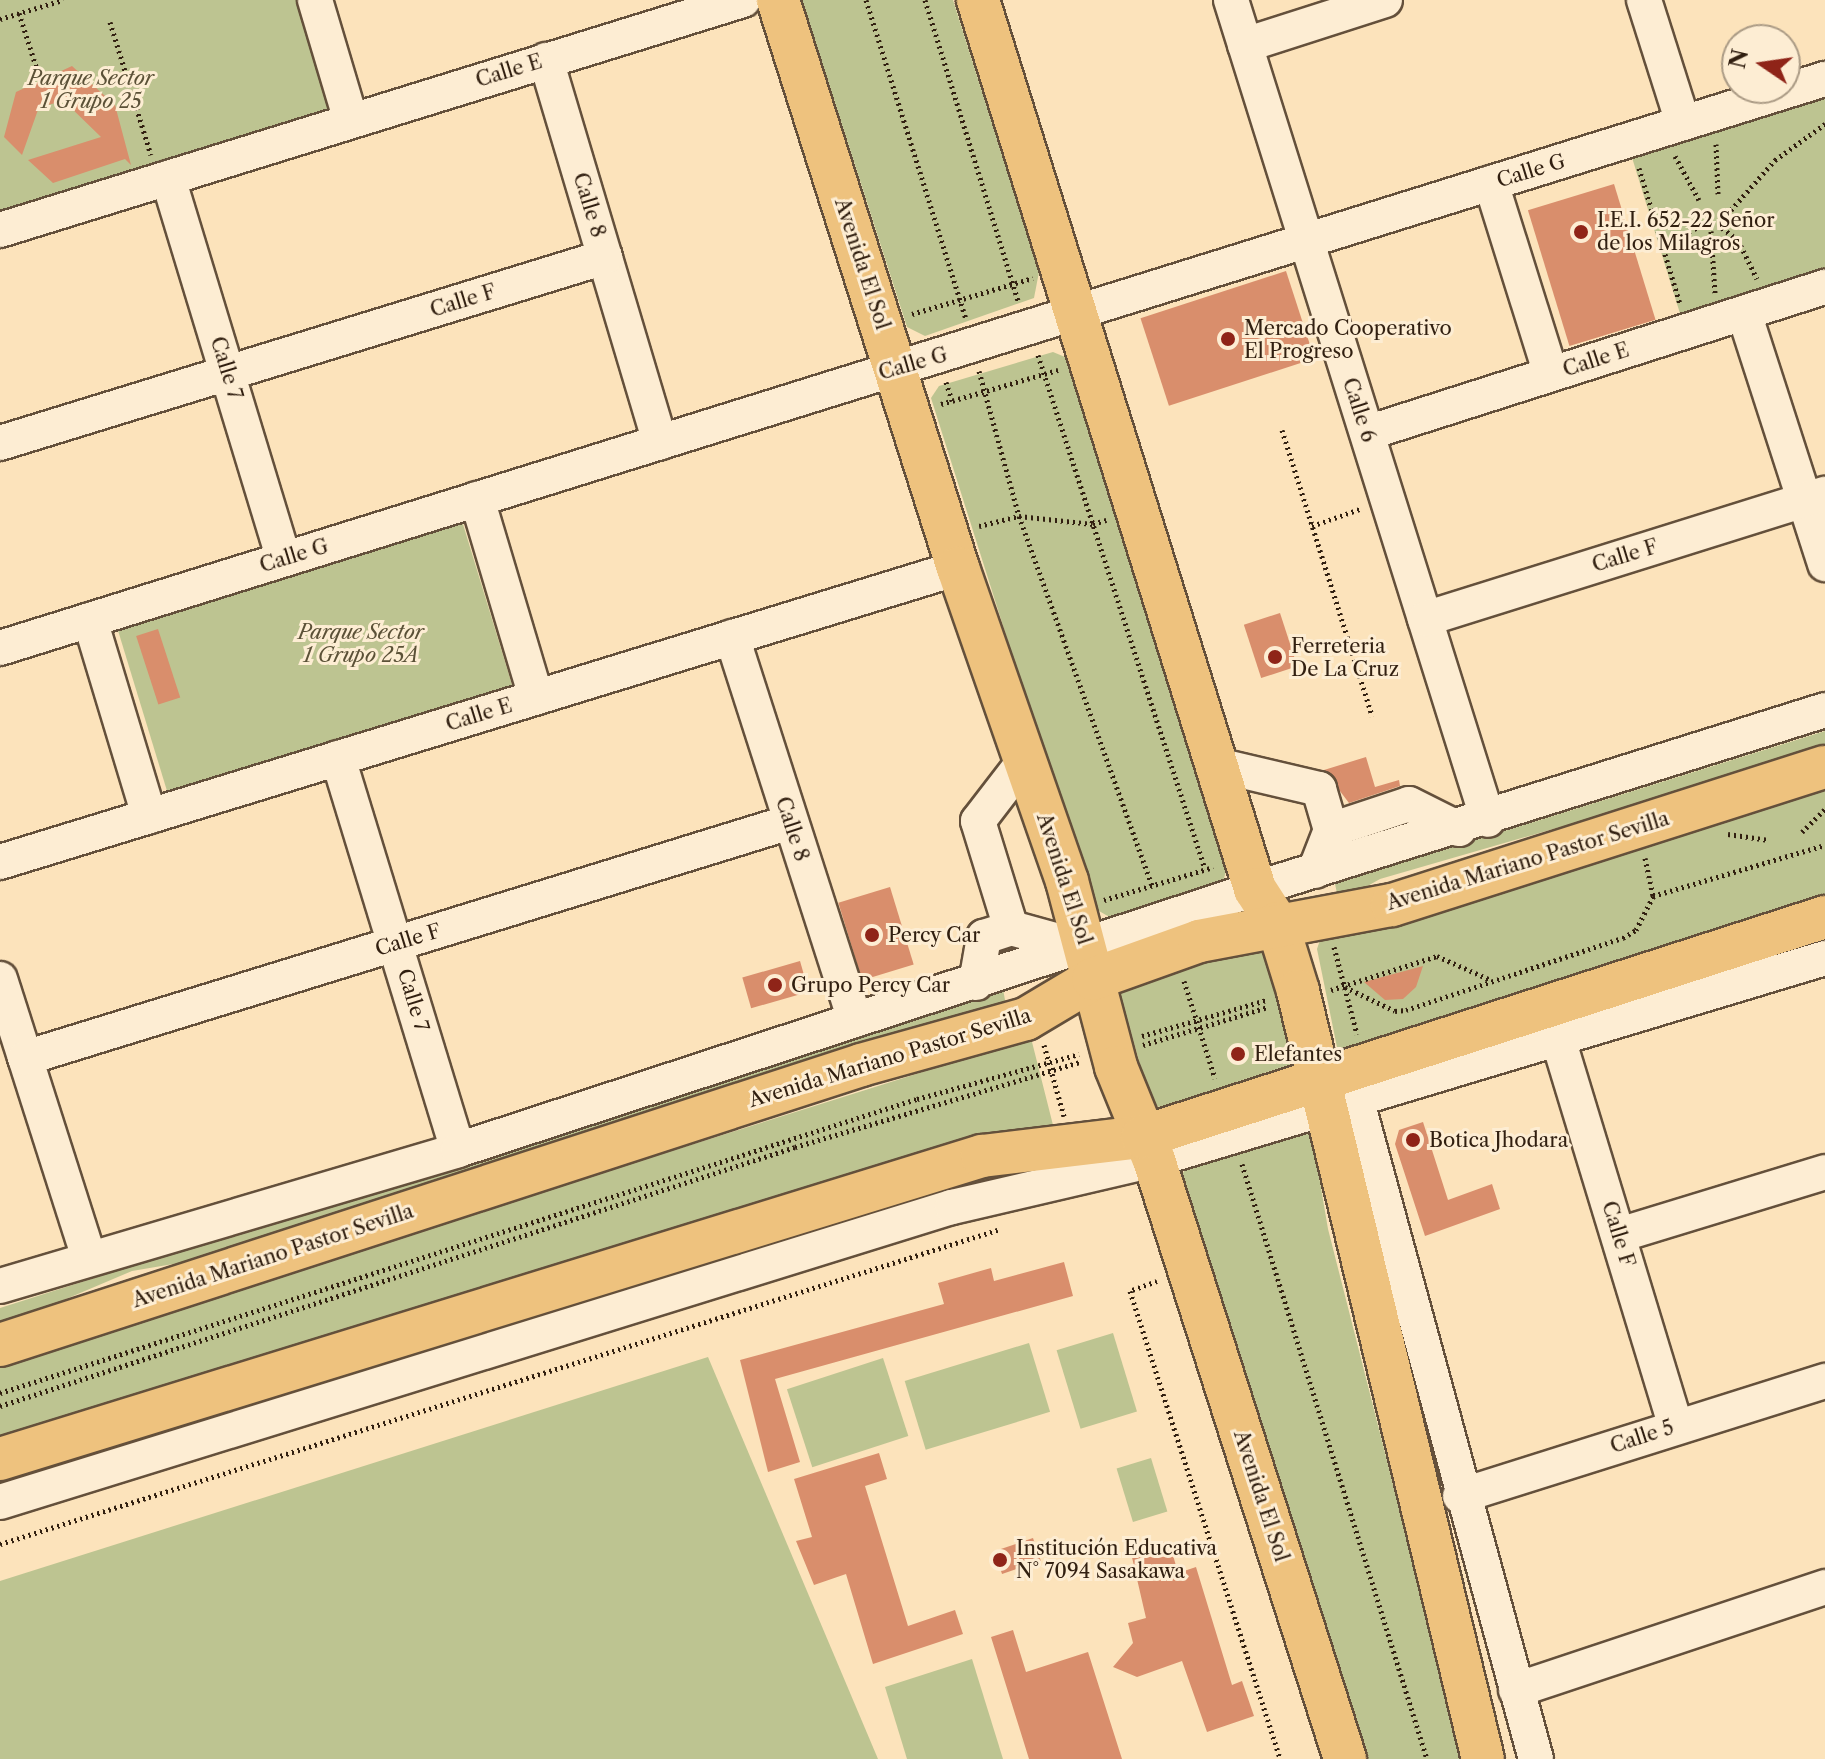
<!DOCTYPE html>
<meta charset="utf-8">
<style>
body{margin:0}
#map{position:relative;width:1825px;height:1759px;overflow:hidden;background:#fce3bb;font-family:"Libre Caslon Text",serif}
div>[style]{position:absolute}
.green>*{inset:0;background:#bdc491;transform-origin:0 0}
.building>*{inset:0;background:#d98e6c;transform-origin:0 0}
.path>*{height:5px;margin-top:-2.5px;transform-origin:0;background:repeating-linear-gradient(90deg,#311f10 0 2px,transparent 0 6px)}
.roads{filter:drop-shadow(2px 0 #64503b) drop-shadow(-2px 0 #64503b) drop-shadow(0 2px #64503b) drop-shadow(0 -2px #64503b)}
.minor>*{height:34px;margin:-17px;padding:0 17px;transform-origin:17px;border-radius:17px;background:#fdedd3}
.major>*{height:42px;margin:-21px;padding:0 21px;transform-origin:21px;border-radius:21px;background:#eec27e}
.dots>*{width:22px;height:22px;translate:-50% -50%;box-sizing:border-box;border:4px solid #fdedd3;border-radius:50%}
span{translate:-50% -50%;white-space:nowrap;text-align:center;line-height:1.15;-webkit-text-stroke:6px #fdedd3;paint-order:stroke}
.street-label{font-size:20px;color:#311f10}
.park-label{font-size:20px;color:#5b5137;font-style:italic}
.poi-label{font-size:20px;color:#311f10}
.left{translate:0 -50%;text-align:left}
.north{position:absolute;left:1721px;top:24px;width:80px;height:80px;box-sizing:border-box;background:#fdedd3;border:2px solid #ab9b85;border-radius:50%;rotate:283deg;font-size:22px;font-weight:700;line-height:32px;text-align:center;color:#311f10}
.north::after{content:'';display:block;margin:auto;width:28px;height:36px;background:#8f2418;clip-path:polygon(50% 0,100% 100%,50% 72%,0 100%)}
</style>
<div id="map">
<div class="green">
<div style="clip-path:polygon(0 0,301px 0,337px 111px,0 215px)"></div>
<div style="clip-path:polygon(802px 0,953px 0,1039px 272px,1034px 298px,925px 336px,907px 327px)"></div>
<div style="clip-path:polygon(1825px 91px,1825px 276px,1682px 320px,1630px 151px)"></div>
<div style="clip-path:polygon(1053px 352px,1065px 357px,1072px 372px,1226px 871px,1223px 882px,1113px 919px,1092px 907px,931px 398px,939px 386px)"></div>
<div style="left:462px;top:521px;width:174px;height:361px;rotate:73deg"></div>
<div style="clip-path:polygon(1825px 731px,1825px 752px,1615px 817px,1560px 827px,1380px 879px,1339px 902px,1335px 884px)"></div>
<div style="clip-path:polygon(1825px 778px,1825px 902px,1338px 1052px,1317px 949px,1320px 940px)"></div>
<div style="clip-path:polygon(1259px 935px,1298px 1062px,1160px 1107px,1151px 1105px,1119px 989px)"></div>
<div style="clip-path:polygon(1003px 989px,1007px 1011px,232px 1254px,132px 1271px,0 1327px,0 1308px)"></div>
<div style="clip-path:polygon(1031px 1038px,1055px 1133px,963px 1140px,886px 1162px,0 1440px,0 1362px)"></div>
<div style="clip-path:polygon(1299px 1133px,1312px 1135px,1328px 1229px,1463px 1759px,1359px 1759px,1180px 1178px,1188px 1165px)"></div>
<div style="clip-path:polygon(1050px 1160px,967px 1186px,0 1486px,0 1471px,996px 1163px)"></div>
<div style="left:1113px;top:1333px;width:82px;height:59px;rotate:73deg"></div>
<div style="left:1029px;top:1343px;width:72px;height:130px;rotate:73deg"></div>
<div style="clip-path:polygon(708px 1357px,878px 1759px,0 1759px,0 1581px)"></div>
<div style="left:883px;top:1358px;width:82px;height:101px;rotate:72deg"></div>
<div style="left:1151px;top:1458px;width:56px;height:36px;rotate:73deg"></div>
<div style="clip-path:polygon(972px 1659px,1003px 1759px,907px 1759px,885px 1687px)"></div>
</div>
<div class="building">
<div style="clip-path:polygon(72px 66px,115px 105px,131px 165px,125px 159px,53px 183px,28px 160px,101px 137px,64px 101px,39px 107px,22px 155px,4px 137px,16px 92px)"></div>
<div style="left:1614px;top:184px;width:142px;height:90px;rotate:73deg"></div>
<div style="left:1286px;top:271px;width:92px;height:153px;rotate:72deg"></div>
<div style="left:1280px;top:613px;width:56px;height:38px;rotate:72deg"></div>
<div style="left:158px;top:629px;width:72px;height:23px;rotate:72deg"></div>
<div style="clip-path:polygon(1366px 757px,1375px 787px,1399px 780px,1400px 786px,1349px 803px,1324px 770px)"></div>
<div style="left:890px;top:887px;width:81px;height:54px;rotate:73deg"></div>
<div style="left:800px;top:961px;width:32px;height:60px;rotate:74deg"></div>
<div style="clip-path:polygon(1423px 966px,1416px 987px,1403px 999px,1385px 1000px,1364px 982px)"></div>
<div style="clip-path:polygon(1423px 1122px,1448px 1200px,1492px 1184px,1500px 1209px,1425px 1236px,1395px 1144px,1399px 1130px)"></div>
<div style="clip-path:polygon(1064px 1262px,1073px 1296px,775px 1379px,800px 1462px,768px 1472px,740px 1360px,944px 1304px,938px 1283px,991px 1268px,994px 1281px)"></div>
<div style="clip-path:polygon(879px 1453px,887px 1479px,865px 1486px,908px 1626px,955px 1610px,963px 1634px,873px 1664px,846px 1574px,814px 1585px,796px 1541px,812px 1537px,794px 1479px)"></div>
<div style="left:1033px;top:1538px;width:24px;height:41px;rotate:71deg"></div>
<div style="clip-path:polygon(1169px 1541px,1178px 1573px,1196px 1567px,1232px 1685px,1242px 1681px,1254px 1716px,1207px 1732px,1182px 1661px,1137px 1677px,1113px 1667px,1133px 1643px,1128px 1623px,1146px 1618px,1131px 1553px)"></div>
<div style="clip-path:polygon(1013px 1630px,1026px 1672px,1088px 1652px,1122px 1759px,1029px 1759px,991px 1637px)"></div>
</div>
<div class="path">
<div style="left:866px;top:0;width:334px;rotate:72.6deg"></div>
<div style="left:925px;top:0;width:315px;rotate:72.8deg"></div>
<div style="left:19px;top:13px;width:72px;rotate:72.3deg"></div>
<div style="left:0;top:19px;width:66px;rotate:-16.8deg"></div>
<div style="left:110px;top:22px;width:139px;rotate:72.9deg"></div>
<div style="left:1716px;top:144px;width:50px;rotate:87.7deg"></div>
<div style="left:1675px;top:156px;width:50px;rotate:61.4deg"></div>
<div style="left:1639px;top:168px;width:142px;rotate:73.2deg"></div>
<div style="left:1731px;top:210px;width:67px;rotate:-48.7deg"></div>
<div style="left:1775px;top:160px;width:62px;rotate:-35.8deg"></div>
<div style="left:1722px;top:228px;width:20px;rotate:37deg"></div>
<div style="left:1738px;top:240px;width:43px;rotate:64deg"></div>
<div style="left:1711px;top:231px;width:62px;rotate:86.3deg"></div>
<div style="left:1662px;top:245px;width:42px;rotate:-26.6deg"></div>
<div style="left:912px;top:314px;width:126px;rotate:-16.6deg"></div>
<div style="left:1038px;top:355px;width:540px;rotate:72deg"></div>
<div style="left:979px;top:371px;width:150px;rotate:74.6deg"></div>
<div style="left:1019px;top:516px;width:395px;rotate:70.2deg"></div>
<div style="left:946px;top:382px;width:20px;rotate:72deg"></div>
<div style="left:941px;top:404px;width:122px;rotate:-16.2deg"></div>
<div style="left:1282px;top:430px;width:300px;rotate:72.5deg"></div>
<div style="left:979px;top:526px;width:41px;rotate:-14deg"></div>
<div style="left:1019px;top:516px;width:74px;rotate:6.2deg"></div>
<div style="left:1093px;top:524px;width:14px;rotate:-17deg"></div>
<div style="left:1312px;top:526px;width:51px;rotate:-19.5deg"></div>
<div style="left:1802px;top:832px;width:33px;rotate:-45deg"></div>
<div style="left:1728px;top:834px;width:41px;rotate:8.3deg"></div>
<div style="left:1645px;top:858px;width:39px;rotate:78deg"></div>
<div style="left:1104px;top:900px;width:114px;rotate:-16.8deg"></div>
<div style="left:1334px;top:947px;width:90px;rotate:75.2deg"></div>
<div style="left:1184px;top:981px;width:102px;rotate:72.3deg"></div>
<div style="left:1345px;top:987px;width:55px;rotate:25.6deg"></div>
<div style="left:1395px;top:1011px;width:11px;rotate:-5deg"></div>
<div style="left:1406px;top:1010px;width:229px;rotate:-18.4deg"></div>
<div style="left:1623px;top:938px;width:15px;rotate:-32deg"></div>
<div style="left:1636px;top:930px;width:38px;rotate:-63deg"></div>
<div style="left:1653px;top:896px;width:179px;rotate:-16.5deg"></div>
<div style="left:1331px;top:990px;width:111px;rotate:-17.8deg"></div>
<div style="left:1437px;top:956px;width:59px;rotate:24deg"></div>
<div style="left:1142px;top:1036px;width:130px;rotate:-16.1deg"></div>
<div style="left:1044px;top:1045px;width:74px;rotate:74.3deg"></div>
<div style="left:1143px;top:1045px;width:131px;rotate:-16.9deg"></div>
<div style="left:1242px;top:1164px;width:623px;rotate:72.73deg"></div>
<div style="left:1157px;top:1281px;width:29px;rotate:160deg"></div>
<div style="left:1130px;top:1291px;width:491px;rotate:72.2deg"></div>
<div style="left:0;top:1393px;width:963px;rotate:-17.78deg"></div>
<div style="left:917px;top:1099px;width:168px;rotate:-15.5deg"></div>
<div style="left:0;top:1406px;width:836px;rotate:-18.04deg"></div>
<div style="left:795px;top:1147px;width:297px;rotate:-16.6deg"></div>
<div style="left:0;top:1544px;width:1046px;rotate:-17.47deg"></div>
</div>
<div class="roads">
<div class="minor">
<div style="left:315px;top:0;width:126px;rotate:73.4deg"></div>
<div style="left:1231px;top:0;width:859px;rotate:72.6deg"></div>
<div style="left:1644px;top:0;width:129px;rotate:72.4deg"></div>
<div style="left:1245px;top:45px;width:147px;rotate:-17.8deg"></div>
<div style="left:546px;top:60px;width:399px;rotate:73.4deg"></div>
<div style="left:168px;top:178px;width:398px;rotate:73.1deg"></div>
<div style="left:1491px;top:183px;width:200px;rotate:72.6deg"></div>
<div style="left:0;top:230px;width:778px;rotate:-17.2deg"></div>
<div style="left:1744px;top:313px;width:264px;rotate:72.1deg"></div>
<div style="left:1367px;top:433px;width:481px;rotate:-17.7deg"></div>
<div style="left:0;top:443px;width:633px;rotate:-17.09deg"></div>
<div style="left:477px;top:499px;width:207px;rotate:73.4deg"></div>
<div style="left:1425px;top:619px;width:419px;rotate:-17.4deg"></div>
<div style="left:90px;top:620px;width:205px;rotate:73.2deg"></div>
<div style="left:732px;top:637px;width:402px;rotate:72.2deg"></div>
<div style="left:0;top:648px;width:1912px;rotate:-17.32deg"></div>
<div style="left:338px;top:758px;width:410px;rotate:73deg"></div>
<div style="left:1025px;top:760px;width:77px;rotate:127.6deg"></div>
<div style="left:978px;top:821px;width:112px;rotate:72.9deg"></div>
<div style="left:1011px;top:928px;width:79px;rotate:15.4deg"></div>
<div style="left:1217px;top:765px;width:105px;rotate:13.2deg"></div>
<div style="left:1319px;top:789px;width:43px;rotate:73.7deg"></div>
<div style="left:0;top:862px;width:1002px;rotate:-17.06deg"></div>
<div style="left:1315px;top:871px;width:44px;rotate:-68.7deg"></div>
<div style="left:1331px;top:830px;width:82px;rotate:-18.4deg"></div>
<div style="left:1409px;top:804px;width:56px;rotate:26.6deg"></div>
<div style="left:0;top:979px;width:293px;rotate:72.3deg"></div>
<div style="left:976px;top:983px;width:47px;rotate:-80.1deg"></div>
<div style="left:984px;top:937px;width:28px;rotate:-18deg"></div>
<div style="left:1559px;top:1042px;width:401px;rotate:73.1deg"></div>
<div style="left:25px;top:1058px;width:801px;rotate:-17.14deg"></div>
<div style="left:1356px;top:1098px;width:685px;rotate:74.77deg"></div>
<div style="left:1619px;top:1235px;width:215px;rotate:-17deg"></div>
<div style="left:0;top:1286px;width:478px;rotate:-16.5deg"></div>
<div style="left:458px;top:1150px;width:839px;rotate:-18.13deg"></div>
<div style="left:1255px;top:889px;width:597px;rotate:-17.43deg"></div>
<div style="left:1460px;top:1496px;width:383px;rotate:-17.5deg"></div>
<div style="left:0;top:1502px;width:997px;rotate:-17.22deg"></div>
<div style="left:952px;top:1207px;width:207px;rotate:-13.1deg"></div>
<div style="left:1154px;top:1160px;width:701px;rotate:-16.75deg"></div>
<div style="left:1516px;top:1690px;width:326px;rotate:-18.4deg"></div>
</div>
<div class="major">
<div style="left:778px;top:0;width:596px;rotate:72.42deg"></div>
<div style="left:958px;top:568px;width:331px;rotate:70.8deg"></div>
<div style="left:1067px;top:881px;width:192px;rotate:75.2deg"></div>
<div style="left:1116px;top:1067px;width:100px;rotate:67.8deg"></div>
<div style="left:1154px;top:1160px;width:629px;rotate:72.31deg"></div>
<div style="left:978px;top:0;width:931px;rotate:72.69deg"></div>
<div style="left:1255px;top:889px;width:40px;rotate:57.1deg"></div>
<div style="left:1277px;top:923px;width:71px;rotate:72.8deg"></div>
<div style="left:1298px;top:991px;width:790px;rotate:76.46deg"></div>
<div style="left:0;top:1345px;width:905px;rotate:-18.01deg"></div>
<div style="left:861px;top:1065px;width:171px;rotate:-15.6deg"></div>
<div style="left:1026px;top:1019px;width:78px;rotate:-30.8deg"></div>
<div style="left:1093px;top:979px;width:113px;rotate:-19.7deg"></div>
<div style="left:1199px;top:941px;width:196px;rotate:-10.6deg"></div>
<div style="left:1392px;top:905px;width:454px;rotate:-17.7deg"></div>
<div style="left:0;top:1459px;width:1028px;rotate:-17.15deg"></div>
<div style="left:982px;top:1156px;width:161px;rotate:-6.8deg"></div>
<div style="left:1142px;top:1137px;width:718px;rotate:-17.85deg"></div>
</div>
</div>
<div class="dots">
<div style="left:1581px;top:232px;background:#8f2418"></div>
<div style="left:1228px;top:339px;background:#8f2418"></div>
<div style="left:1275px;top:657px;background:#8f2418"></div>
<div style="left:872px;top:935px;background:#8f2418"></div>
<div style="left:775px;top:985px;background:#8f2418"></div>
<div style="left:1238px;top:1054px;background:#8f2418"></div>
<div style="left:1413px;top:1140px;background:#8f2418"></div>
<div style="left:1000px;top:1560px;background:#8f2418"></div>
</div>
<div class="street-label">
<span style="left:509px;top:71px;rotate:-17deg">Calle E</span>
<span style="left:1531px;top:171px;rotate:-17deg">Calle G</span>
<span style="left:589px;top:205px;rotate:73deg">Calle 8</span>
<span style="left:862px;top:264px;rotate:72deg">Avenida El Sol</span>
<span style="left:463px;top:301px;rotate:-17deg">Calle F</span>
<span style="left:1596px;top:360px;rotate:-18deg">Calle E</span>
<span style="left:913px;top:364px;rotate:-16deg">Calle G</span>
<span style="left:226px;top:368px;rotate:73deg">Calle 7</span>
<span style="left:1359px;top:410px;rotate:72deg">Calle 6</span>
<span style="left:294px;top:556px;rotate:-17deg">Calle G</span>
<span style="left:1625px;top:556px;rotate:-17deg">Calle F</span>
<span style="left:479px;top:715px;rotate:-17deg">Calle E</span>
<span style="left:792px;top:829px;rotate:72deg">Calle 8</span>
<span style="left:1528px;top:861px;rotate:-17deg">Avenida Mariano Pastor Sevilla</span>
<span style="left:1064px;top:879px;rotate:72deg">Avenida El Sol</span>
<span style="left:408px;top:940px;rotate:-17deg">Calle F</span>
<span style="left:413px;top:1000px;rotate:73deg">Calle 7</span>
<span style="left:890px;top:1058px;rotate:-17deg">Avenida Mariano Pastor Sevilla</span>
<span style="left:1618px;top:1234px;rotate:73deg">Calle F</span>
<span style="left:273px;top:1256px;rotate:-18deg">Avenida Mariano Pastor Sevilla</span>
<span style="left:1642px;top:1437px;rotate:-18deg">Calle 5</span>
<span style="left:1261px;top:1496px;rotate:72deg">Avenida El Sol</span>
</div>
<div class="park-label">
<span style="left:91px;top:90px">Parque Sector<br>1 Grupo 25</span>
<span style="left:361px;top:644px">Parque Sector<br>1 Grupo 25A</span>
</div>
<div class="poi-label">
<span class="left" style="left:1597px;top:232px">I.E.I. 652-22 Señor<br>de los Milagros</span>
<span class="left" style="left:1244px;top:340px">Mercado Cooperativo<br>El Progreso</span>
<span class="left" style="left:1291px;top:658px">Ferreteria<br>De La Cruz</span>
<span class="left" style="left:888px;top:935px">Percy Car</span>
<span class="left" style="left:791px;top:985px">Grupo Percy Car</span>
<span class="left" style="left:1254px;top:1054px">Elefantes</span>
<span class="left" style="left:1429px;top:1140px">Botica Jhodara</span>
<span class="left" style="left:1016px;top:1560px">Institución Educativa<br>N° 7094 Sasakawa</span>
</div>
<div class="north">N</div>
</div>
